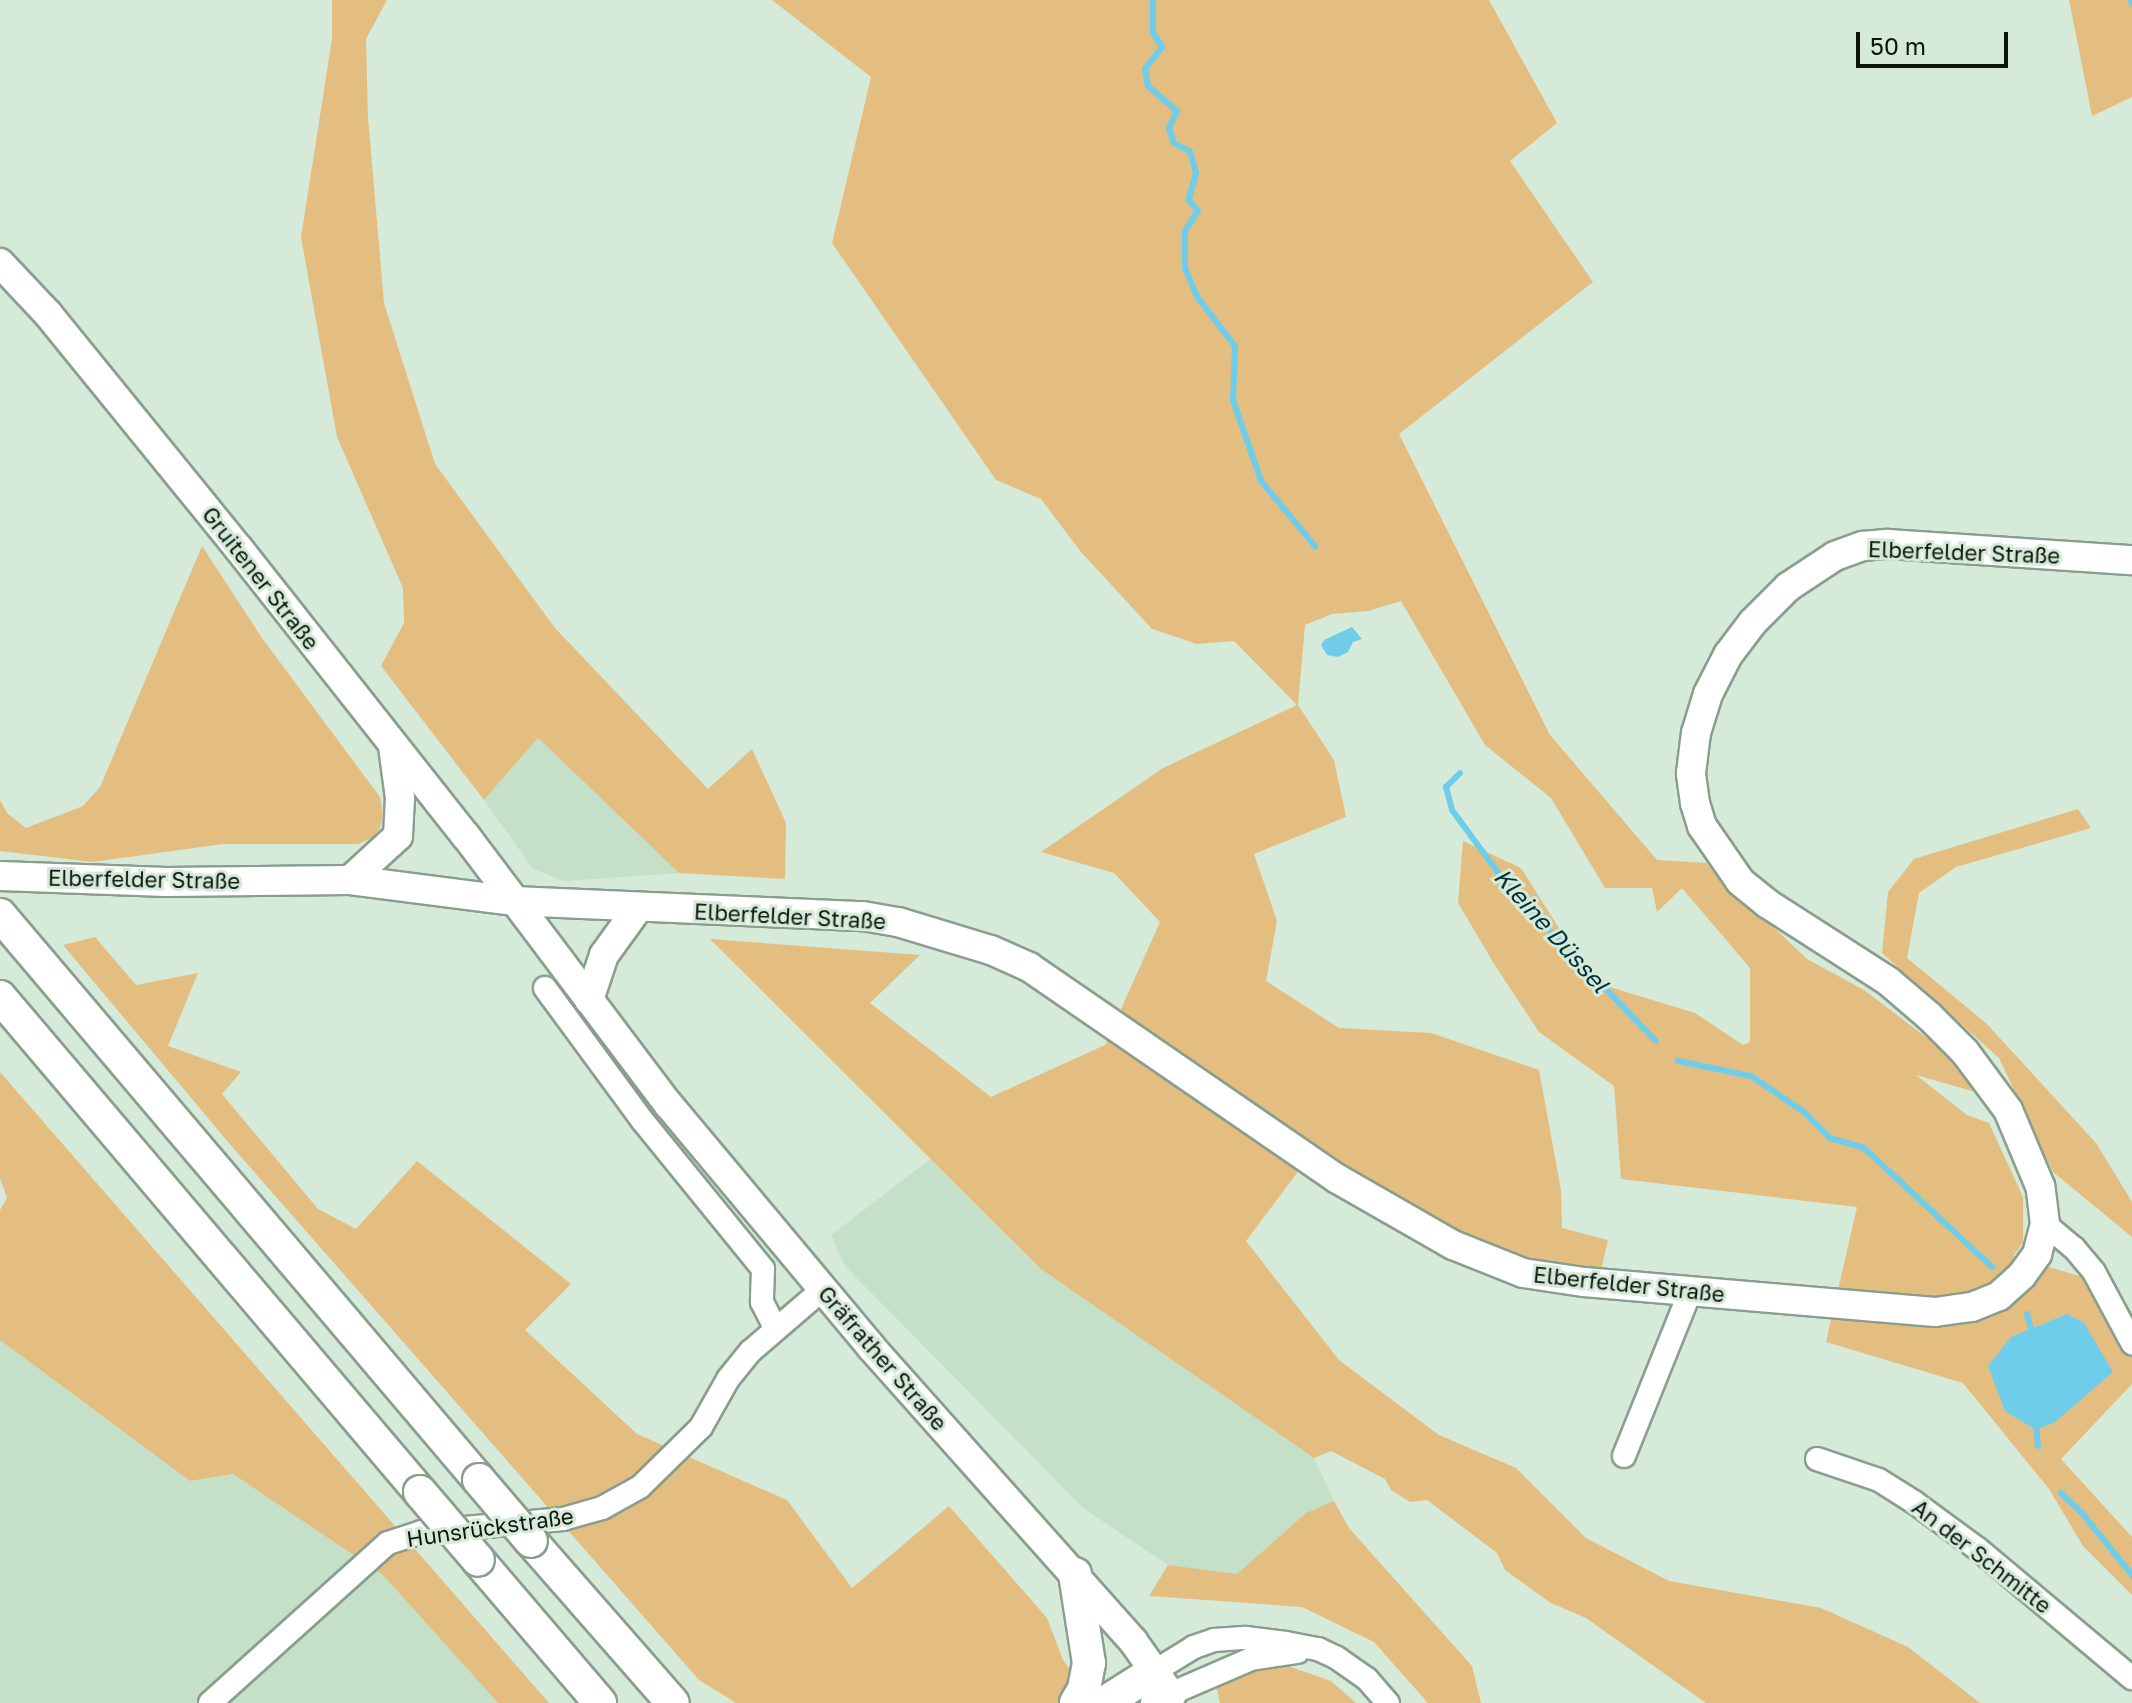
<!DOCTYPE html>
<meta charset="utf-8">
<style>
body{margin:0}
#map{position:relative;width:2132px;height:1703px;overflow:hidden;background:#d5ead8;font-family:"Golos Text",sans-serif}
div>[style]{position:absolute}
.built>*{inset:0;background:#c4e0c8}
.green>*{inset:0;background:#e4be81}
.water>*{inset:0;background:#6dcdea}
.stream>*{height:6px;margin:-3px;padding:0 3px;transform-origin:3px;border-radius:3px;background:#6dcdea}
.roads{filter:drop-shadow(2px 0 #8a9e8d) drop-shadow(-2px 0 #8a9e8d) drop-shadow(0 2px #8a9e8d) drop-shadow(0 -2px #8a9e8d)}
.minor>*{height:22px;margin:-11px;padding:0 11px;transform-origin:11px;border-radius:11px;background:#fff}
.major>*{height:28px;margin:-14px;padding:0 14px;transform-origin:14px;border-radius:14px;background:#fff}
.highway>*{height:32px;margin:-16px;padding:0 16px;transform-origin:16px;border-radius:16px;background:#fff}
.bridges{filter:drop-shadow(2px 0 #8a9e8d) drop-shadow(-2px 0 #8a9e8d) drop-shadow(0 2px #8a9e8d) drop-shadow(0 -2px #8a9e8d)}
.highway-bridge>*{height:32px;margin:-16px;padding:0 16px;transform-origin:16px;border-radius:16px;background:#fff}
span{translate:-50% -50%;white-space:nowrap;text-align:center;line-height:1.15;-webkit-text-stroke:6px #d5ead8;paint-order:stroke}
.street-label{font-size:22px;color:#0d150e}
.water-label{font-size:24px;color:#02313d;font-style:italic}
.scale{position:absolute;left:1856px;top:32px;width:152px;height:36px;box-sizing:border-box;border:4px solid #0d150e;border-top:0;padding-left:10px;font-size:24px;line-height:28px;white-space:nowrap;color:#0d150e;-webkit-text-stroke:6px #d5ead8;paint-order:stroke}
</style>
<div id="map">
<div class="built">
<div style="clip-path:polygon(538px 738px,679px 873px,564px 881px,533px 869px,484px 800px)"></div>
<div style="clip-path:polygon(932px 1158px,1041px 1269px,1314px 1458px,1334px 1501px,1306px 1513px,1237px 1574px,1168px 1565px,1083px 1508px,845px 1266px,831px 1235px)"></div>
<div style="clip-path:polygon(0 1340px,190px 1481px,233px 1474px,383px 1575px,498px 1703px,0 1703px)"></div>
</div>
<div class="green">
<div style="clip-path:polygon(332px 0,387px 0,366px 39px,368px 117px,384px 303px,435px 464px,555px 628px,708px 789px,752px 749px,786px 823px,785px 879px,679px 873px,538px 738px,484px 800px,381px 666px,404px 623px,403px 588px,337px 437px,301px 237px,332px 39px)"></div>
<div style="clip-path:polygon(772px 0,1489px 0,1557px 123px,1510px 161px,1593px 282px,1399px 434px,1550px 735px,1657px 860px,1706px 863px,1807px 959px,1864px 990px,1935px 1044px,1986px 1095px,1916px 1075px,1967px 1115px,1989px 1123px,2023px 1197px,2023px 1243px,2013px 1256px,2115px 1287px,2132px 1317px,2132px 1384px,2061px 1459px,2132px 1537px,2132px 1595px,2083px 1546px,2049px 1489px,1963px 1383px,1826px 1342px,1857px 1207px,1621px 1179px,1614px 1086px,1539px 1032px,1496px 967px,1458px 903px,1463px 841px,1521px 868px,1593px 982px,1695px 1013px,1743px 1045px,1750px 1042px,1750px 968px,1682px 888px,1657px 912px,1652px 888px,1605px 888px,1551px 798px,1485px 745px,1401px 601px,1368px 611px,1332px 614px,1305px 625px,1298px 705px,1334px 760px,1346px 817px,1254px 854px,1277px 921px,1266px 981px,1339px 1028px,1431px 1033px,1539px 1070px,1561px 1190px,1562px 1228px,1608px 1240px,1600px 1275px,1518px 1264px,1312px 1153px,1246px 1241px,1339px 1360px,1439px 1435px,1516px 1468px,1586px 1538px,1669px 1581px,1821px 1608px,1908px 1647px,1980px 1703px,1706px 1703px,1586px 1618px,1551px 1603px,1505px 1570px,1497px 1553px,1427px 1500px,1410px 1502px,1391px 1490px,1385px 1479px,1331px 1451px,1314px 1458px,1041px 1269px,710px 939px,920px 955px,870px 1003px,991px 1097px,1105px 1045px,1160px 922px,1114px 873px,1041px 852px,1163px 768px,1297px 705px,1234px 641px,1197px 644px,1152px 629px,1081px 552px,1041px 499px,996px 480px,832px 243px,871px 77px)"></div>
<div style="clip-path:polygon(2069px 0,2132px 0,2132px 97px,2092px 116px)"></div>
<div style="clip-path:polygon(202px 546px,262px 638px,380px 797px,383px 815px,380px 828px,372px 838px,358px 844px,223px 844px,93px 862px,0 851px,0 800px,7px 813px,26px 828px,83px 806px,100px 787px)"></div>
<div style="clip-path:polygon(2078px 809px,2091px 828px,1956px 867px,1919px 893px,1907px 958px,1986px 1023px,2096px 1143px,2132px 1202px,2132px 1237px,2053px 1172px,1999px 1058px,1882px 953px,1888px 892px,1914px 859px)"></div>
<div style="clip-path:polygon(95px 937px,136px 985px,198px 973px,168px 1046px,241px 1072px,222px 1094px,318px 1209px,356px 1229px,417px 1161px,571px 1284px,525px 1330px,637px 1434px,787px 1500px,852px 1588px,949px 1506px,1047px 1618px,1063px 1660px,1074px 1675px,1062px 1703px,736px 1703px,699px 1680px,228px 1142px,63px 945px)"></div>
<div style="clip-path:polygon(0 1072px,549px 1703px,498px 1703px,383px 1575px,233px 1474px,190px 1481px,0 1340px,0 1210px,7px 1198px,0 1178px)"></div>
<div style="clip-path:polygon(1334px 1501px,1349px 1528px,1472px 1666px,1481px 1703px,1428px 1703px,1374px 1642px,1302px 1607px,1149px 1596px,1168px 1565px,1237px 1574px,1306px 1513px)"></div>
<div style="clip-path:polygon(1288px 1666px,1331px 1681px,1356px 1703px,1220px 1703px,1215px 1682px,1249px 1669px)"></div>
</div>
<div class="water">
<div style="clip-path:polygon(1352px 627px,1362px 639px,1353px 642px,1348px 652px,1338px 657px,1327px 655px,1321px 645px,1324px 640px)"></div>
<div style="clip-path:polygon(2067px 1314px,2084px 1323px,2113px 1372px,2055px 1422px,2036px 1430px,2005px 1411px,1988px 1366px,2011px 1337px)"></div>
</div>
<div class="stream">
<div style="left:1153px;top:0;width:33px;rotate:90deg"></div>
<div style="left:1153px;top:33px;width:17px;rotate:57deg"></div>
<div style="left:1162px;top:47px;width:28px;rotate:128deg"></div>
<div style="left:1145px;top:69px;width:17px;rotate:80deg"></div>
<div style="left:1148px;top:86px;width:38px;rotate:41deg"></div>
<div style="left:1177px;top:111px;width:19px;rotate:115deg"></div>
<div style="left:1169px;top:128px;width:16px;rotate:72deg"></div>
<div style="left:1174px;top:143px;width:18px;rotate:29deg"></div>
<div style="left:1190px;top:152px;width:22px;rotate:74deg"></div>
<div style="left:1196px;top:173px;width:28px;rotate:105deg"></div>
<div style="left:1189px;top:200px;width:14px;rotate:51deg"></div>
<div style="left:1198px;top:211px;width:24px;rotate:123deg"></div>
<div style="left:1185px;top:231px;width:37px;rotate:90deg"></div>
<div style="left:1185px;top:268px;width:33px;rotate:67deg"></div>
<div style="left:1198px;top:298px;width:61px;rotate:52.4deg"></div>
<div style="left:1235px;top:346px;width:54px;rotate:92.1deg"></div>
<div style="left:1233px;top:400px;width:86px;rotate:70.9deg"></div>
<div style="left:1261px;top:481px;width:85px;rotate:50.3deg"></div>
<div style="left:2131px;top:0;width:4px;rotate:76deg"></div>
<div style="left:1460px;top:773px;width:20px;rotate:135deg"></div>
<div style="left:1446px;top:787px;width:24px;rotate:75deg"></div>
<div style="left:1452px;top:810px;width:104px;rotate:53.6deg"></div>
<div style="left:1514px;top:894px;width:204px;rotate:46deg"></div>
<div style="left:1678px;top:1061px;width:75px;rotate:11.6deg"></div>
<div style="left:1751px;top:1076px;width:64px;rotate:34.2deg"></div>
<div style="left:1804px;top:1112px;width:37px;rotate:45deg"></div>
<div style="left:1830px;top:1138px;width:35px;rotate:16deg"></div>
<div style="left:1864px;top:1148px;width:175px;rotate:42.9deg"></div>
<div style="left:2027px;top:1314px;width:22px;rotate:74deg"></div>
<div style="left:2036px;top:1426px;width:20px;rotate:84deg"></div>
<div style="left:2061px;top:1493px;width:29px;rotate:44deg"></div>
<div style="left:2082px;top:1513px;width:80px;rotate:51.1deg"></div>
</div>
<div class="roads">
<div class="minor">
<div style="left:545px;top:988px;width:164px;rotate:53.7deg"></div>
<div style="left:642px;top:1120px;width:192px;rotate:50.9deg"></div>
<div style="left:763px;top:1269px;width:33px;rotate:92deg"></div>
<div style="left:762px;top:1302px;width:28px;rotate:63deg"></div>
<div style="left:2045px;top:1224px;width:38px;rotate:40deg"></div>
<div style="left:2074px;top:1248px;width:31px;rotate:50deg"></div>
<div style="left:2094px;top:1272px;width:81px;rotate:61.8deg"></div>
<div style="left:1624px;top:1456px;width:177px;rotate:-68.1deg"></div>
<div style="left:1817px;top:1459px;width:65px;rotate:18.7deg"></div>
<div style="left:1879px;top:1480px;width:41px;rotate:32.2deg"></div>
<div style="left:1914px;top:1502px;width:79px;rotate:36.3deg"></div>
<div style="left:1978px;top:1549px;width:201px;rotate:40deg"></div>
<div style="left:1155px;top:1671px;width:46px;rotate:-31.6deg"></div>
<div style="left:1194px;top:1647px;width:21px;rotate:-19deg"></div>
<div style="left:1214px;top:1640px;width:32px;rotate:-4deg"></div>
<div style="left:1246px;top:1638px;width:40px;rotate:7.1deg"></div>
<div style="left:1286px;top:1643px;width:33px;rotate:11deg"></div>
<div style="left:1318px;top:1649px;width:21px;rotate:25deg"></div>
<div style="left:1337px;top:1658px;width:37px;rotate:35deg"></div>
<div style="left:1367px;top:1679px;width:32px;rotate:49deg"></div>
<div style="left:1170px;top:1694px;width:88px;rotate:-23.4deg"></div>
<div style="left:1251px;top:1659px;width:47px;rotate:-8.7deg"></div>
<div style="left:210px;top:1703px;width:239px;rotate:-42deg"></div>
<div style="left:388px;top:1543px;width:35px;rotate:-18deg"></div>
<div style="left:421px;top:1532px;width:143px;rotate:-5.2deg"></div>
<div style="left:563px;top:1519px;width:41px;rotate:-15.8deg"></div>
<div style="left:602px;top:1508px;width:43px;rotate:-28.9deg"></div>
<div style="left:640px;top:1487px;width:86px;rotate:-44.5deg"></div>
<div style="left:701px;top:1427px;width:55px;rotate:-60.6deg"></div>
<div style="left:728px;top:1379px;width:36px;rotate:-51deg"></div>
<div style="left:751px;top:1351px;width:94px;rotate:-40.7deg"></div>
</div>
<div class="major">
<div style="left:0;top:263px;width:70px;rotate:46.7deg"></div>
<div style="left:48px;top:314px;width:303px;rotate:50.9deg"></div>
<div style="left:239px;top:549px;width:366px;rotate:51.7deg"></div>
<div style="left:466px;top:836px;width:337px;rotate:53deg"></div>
<div style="left:669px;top:1105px;width:315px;rotate:50.1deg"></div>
<div style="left:871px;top:1347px;width:394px;rotate:48.3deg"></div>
<div style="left:1133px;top:1641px;width:57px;rotate:54.9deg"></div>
<div style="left:0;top:876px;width:166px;rotate:2.1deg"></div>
<div style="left:166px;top:882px;width:184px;rotate:-0.6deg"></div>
<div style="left:350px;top:880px;width:165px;rotate:7.3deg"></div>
<div style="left:514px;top:901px;width:349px;rotate:2.5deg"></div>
<div style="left:863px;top:916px;width:36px;rotate:10deg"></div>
<div style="left:898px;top:922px;width:97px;rotate:16.8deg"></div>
<div style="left:991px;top:950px;width:42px;rotate:24.1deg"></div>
<div style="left:1029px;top:967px;width:373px;rotate:34.5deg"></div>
<div style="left:1336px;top:1178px;width:135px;rotate:29.8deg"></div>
<div style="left:1453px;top:1245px;width:75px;rotate:21.8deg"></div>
<div style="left:1523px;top:1273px;width:62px;rotate:8.4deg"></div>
<div style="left:1584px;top:1282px;width:293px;rotate:4.9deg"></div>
<div style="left:1876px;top:1307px;width:59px;rotate:4.8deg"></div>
<div style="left:1935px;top:1312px;width:37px;rotate:-8deg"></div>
<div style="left:1972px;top:1307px;width:29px;rotate:-22deg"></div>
<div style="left:1999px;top:1296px;width:31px;rotate:-42deg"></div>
<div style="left:2022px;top:1275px;width:26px;rotate:-54deg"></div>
<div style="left:2037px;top:1254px;width:31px;rotate:-75deg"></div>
<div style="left:2045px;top:1224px;width:38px;rotate:-97deg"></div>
<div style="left:2040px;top:1186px;width:82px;rotate:-112.8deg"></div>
<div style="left:2008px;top:1110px;width:72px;rotate:-126.6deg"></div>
<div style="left:1965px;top:1052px;width:51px;rotate:-135deg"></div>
<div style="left:1929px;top:1016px;width:54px;rotate:-139.5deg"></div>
<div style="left:1888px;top:981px;width:143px;rotate:-147.3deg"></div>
<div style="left:1768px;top:904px;width:36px;rotate:-141deg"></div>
<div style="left:1740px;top:881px;width:67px;rotate:-124.6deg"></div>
<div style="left:1702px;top:826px;width:24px;rotate:-107deg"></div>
<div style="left:1695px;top:803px;width:30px;rotate:-98deg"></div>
<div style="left:1691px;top:773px;width:40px;rotate:-82.9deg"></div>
<div style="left:1696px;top:733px;width:41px;rotate:-72.9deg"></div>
<div style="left:1708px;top:694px;width:44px;rotate:-62.9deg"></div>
<div style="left:1728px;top:655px;width:41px;rotate:-52.9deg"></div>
<div style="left:1753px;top:622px;width:49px;rotate:-45deg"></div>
<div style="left:1788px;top:587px;width:56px;rotate:-33.4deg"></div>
<div style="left:1835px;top:556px;width:30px;rotate:-20deg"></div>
<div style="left:1863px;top:546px;width:25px;rotate:-5deg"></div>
<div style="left:1888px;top:544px;width:245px;rotate:3.8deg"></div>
<div style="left:350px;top:880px;width:65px;rotate:-42.5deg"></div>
<div style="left:398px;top:836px;width:38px;rotate:-87deg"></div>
<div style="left:400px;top:798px;width:51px;rotate:-97.8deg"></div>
<div style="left:589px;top:1000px;width:47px;rotate:-71.6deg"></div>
<div style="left:604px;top:955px;width:58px;rotate:-54.1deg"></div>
</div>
<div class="highway">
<div style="left:0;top:915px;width:741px;rotate:49.71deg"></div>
<div style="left:0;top:997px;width:649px;rotate:49.69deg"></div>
<div style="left:531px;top:1541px;width:215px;rotate:48.8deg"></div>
<div style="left:478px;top:1560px;width:188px;rotate:49.5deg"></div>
<div style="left:1075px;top:1574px;width:90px;rotate:81.1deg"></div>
<div style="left:1089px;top:1663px;width:26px;rotate:101deg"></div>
<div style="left:1084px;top:1689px;width:16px;rotate:120deg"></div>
<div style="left:1104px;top:1703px;width:60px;rotate:-32.1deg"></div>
<div style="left:1157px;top:1703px;width:16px;rotate:-35deg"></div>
</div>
</div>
<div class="bridges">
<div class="highway-bridge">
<div style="left:479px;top:1480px;width:80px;rotate:49.6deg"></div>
<div style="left:420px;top:1492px;width:89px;rotate:49.5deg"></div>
</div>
</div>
<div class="street-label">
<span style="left:1964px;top:552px;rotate:2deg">Elberfelder Straße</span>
<span style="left:261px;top:578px;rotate:52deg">Gruitener Straße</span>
<span style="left:144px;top:879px;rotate:1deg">Elberfelder Straße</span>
<span style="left:790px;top:916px;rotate:3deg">Elberfelder Straße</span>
<span style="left:1629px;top:1284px;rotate:6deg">Elberfelder Straße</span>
<span style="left:883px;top:1358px;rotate:49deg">Gräfrather Straße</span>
<span style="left:490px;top:1527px;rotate:-8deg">Hunsrückstraße</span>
<span style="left:1982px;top:1556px;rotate:38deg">An der Schmitte</span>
</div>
<div class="water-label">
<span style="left:1552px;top:930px;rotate:48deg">Kleine Düssel</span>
</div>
<div class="scale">50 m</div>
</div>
